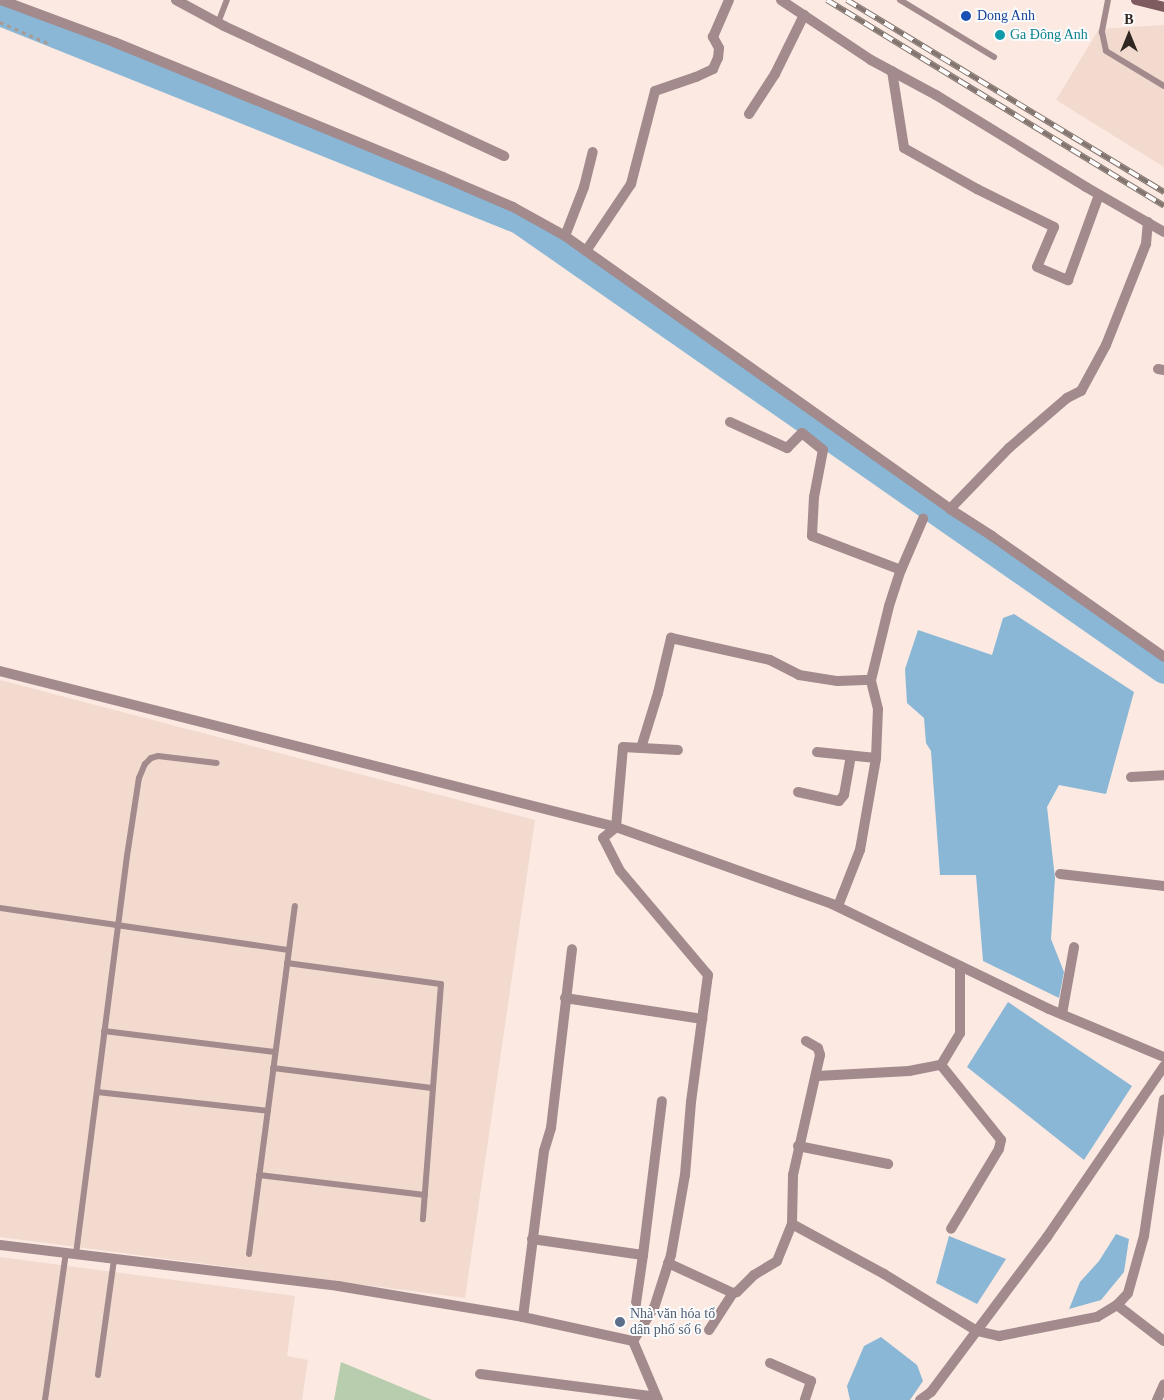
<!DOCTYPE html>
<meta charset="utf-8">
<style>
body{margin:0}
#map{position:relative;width:1164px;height:1400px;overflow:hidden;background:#fbe9e2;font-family:Georgia,serif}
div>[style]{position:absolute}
.industrial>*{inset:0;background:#f2dacf}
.green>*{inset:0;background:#b7cdad}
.water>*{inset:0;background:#89b7d5}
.river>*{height:26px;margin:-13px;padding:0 13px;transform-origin:13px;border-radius:13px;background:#89b7d5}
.path>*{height:2.5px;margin-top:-1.25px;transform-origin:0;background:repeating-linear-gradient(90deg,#a99a94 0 4px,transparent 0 8px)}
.lane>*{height:6px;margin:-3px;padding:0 3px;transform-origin:3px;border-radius:3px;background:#a38a8c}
.street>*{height:10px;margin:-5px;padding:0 5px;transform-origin:5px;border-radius:5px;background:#a38a8c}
.secondary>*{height:10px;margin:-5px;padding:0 5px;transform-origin:5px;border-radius:5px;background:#7d5b5e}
.rail>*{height:5.5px;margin-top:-2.75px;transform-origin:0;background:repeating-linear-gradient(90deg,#fbfbfb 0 11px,#837670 0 22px);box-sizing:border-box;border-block:1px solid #837670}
.dots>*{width:14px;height:14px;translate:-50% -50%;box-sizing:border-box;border:2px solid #fbfbfb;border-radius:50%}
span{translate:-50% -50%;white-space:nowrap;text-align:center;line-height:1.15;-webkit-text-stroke:4px #fbfbfb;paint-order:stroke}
.transit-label{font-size:14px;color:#164399}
.left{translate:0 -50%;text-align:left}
.culture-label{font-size:14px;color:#0d838f}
.service-label{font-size:14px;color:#4e5e75}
.north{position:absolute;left:1104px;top:10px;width:50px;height:50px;-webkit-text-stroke:4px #fbfbfb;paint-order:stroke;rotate:0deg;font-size:14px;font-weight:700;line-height:20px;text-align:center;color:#312722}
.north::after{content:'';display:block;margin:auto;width:18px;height:22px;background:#312722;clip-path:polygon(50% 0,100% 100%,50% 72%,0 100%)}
</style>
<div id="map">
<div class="industrial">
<div style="clip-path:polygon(1164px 25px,1164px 167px,1056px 100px,1099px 29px)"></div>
<div style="clip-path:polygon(0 680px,535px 820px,465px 1298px,0 1237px)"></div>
<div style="clip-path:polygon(0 1257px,295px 1296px,287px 1356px,308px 1360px,302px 1400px,0 1400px)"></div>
</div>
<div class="green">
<div style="clip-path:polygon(341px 1362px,432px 1400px,334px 1400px)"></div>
</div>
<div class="water">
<div style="clip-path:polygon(1014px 614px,1134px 692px,1106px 794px,1059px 785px,1047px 807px,1055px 878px,1051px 939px,1064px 972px,1059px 998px,983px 961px,976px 875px,940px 875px,931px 751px,926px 743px,924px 718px,907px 703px,905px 669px,918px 630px,992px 655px,1003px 618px)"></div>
<div style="clip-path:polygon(1008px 1002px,1132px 1086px,1084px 1160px,967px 1067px)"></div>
<div style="clip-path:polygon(1116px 1234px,1129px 1239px,1124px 1272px,1101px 1300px,1069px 1309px,1080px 1282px,1099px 1261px)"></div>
<div style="clip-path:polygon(949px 1236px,1006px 1259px,977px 1304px,936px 1283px)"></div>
<div style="clip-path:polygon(881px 1337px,917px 1365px,923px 1381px,910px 1400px,850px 1400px,847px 1386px,864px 1346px)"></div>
</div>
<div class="river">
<div style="left:0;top:13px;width:559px;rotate:21.84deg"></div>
<div style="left:519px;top:221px;width:786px;rotate:34.9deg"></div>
</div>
<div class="path">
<div style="left:0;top:22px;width:55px;rotate:23.7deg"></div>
</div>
<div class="lane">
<div style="left:900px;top:0;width:110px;rotate:31.2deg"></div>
<div style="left:1108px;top:0;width:33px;rotate:101deg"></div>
<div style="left:1102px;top:32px;width:19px;rotate:78deg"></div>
<div style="left:1106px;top:51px;width:68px;rotate:31.1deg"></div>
<div style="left:218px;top:23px;width:25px;rotate:-69deg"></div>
<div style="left:0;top:908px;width:292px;rotate:8.3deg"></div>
<div style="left:287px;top:963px;width:155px;rotate:7.8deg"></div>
<div style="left:441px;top:984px;width:236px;rotate:94.4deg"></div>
<div style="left:104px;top:1031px;width:172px;rotate:7deg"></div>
<div style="left:273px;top:1068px;width:160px;rotate:7.2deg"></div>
<div style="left:97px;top:1092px;width:172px;rotate:6.3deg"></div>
<div style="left:259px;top:1175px;width:167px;rotate:6.9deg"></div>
<div style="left:76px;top:1254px;width:401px;rotate:-82.7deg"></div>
<div style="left:127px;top:856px;width:79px;rotate:-81.3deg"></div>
<div style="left:139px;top:778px;width:15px;rotate:-67deg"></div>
<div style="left:145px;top:764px;width:8px;rotate:-45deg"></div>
<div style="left:151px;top:758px;width:7px;rotate:-16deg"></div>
<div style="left:158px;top:756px;width:59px;rotate:6.8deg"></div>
<div style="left:249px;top:1254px;width:351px;rotate:-82.5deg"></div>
<div style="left:98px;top:1375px;width:117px;rotate:-82.1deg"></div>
<div style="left:45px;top:1400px;width:148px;rotate:-81.9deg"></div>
</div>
<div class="street">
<div style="left:1px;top:0;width:121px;rotate:20.4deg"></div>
<div style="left:114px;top:42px;width:356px;rotate:22.3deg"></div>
<div style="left:443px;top:177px;width:76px;rotate:23.2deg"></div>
<div style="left:513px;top:207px;width:60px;rotate:29.1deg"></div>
<div style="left:565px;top:236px;width:53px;rotate:-68.8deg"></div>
<div style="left:584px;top:187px;width:36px;rotate:-76deg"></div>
<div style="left:176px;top:0;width:55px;rotate:28.4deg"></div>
<div style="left:224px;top:26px;width:309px;rotate:24.9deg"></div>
<div style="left:781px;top:0;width:108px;rotate:33.7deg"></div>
<div style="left:871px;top:60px;width:74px;rotate:28.3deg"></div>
<div style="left:936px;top:95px;width:176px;rotate:31.5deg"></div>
<div style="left:1086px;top:187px;width:90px;rotate:30deg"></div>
<div style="left:892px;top:71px;width:78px;rotate:81.1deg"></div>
<div style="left:904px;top:148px;width:84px;rotate:29.3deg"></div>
<div style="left:977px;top:189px;width:86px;rotate:26.3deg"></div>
<div style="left:1054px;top:227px;width:43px;rotate:113deg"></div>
<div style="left:1037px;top:267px;width:34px;rotate:23deg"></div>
<div style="left:1068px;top:280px;width:90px;rotate:-70deg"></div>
<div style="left:749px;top:114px;width:48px;rotate:-57deg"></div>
<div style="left:775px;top:74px;width:66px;rotate:-63.8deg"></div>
<div style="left:565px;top:236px;width:472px;rotate:35.3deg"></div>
<div style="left:950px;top:509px;width:50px;rotate:32.7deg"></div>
<div style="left:992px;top:536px;width:210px;rotate:35.1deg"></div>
<div style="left:586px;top:251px;width:81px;rotate:-56.1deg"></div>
<div style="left:631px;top:184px;width:96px;rotate:-75.5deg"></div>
<div style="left:655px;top:91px;width:43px;rotate:-18.9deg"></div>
<div style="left:696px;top:77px;width:19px;rotate:-25deg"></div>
<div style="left:713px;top:69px;width:12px;rotate:-66deg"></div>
<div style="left:718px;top:58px;width:10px;rotate:-84deg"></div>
<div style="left:719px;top:48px;width:13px;rotate:-119deg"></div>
<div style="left:713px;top:37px;width:40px;rotate:-66.6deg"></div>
<div style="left:1158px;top:369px;width:6px;rotate:9deg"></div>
<div style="left:730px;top:422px;width:63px;rotate:24.5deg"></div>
<div style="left:787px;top:448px;width:21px;rotate:-45deg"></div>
<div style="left:802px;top:433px;width:27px;rotate:39deg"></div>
<div style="left:823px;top:450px;width:48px;rotate:100.8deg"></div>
<div style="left:814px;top:497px;width:39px;rotate:93deg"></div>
<div style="left:812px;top:536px;width:95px;rotate:20.9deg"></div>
<div style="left:901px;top:570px;width:56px;rotate:-66.7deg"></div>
<div style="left:950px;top:509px;width:85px;rotate:-46deg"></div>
<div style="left:1009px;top:448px;width:77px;rotate:-40.8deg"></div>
<div style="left:1067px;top:398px;width:16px;rotate:-27deg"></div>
<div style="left:1081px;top:391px;width:52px;rotate:-61.5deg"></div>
<div style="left:1106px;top:345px;width:109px;rotate:-68.4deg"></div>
<div style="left:1146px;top:244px;width:22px;rotate:-85deg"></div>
<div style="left:0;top:671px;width:635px;rotate:14.21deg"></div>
<div style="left:616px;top:827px;width:229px;rotate:19.6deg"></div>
<div style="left:832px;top:904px;width:241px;rotate:25.8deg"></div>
<div style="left:1049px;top:1009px;width:125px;rotate:22.7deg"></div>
<div style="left:641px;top:748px;width:58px;rotate:-72.8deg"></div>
<div style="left:658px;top:693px;width:57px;rotate:-76.7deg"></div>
<div style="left:671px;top:638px;width:101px;rotate:12.5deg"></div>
<div style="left:770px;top:660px;width:33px;rotate:27deg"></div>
<div style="left:799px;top:675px;width:39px;rotate:9deg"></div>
<div style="left:838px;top:681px;width:33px;rotate:-2deg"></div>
<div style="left:817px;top:752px;width:59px;rotate:5.8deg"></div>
<div style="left:1131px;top:777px;width:33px;rotate:-3deg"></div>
<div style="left:798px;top:792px;width:42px;rotate:12.4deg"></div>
<div style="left:839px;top:801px;width:8px;rotate:-50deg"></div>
<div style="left:844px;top:795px;width:40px;rotate:-80deg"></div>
<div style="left:1060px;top:874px;width:105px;rotate:6.6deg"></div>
<div style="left:838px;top:906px;width:60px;rotate:-68.6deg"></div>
<div style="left:860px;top:850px;width:93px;rotate:-80.1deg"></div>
<div style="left:876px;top:758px;width:49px;rotate:-87.7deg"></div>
<div style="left:878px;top:709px;width:30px;rotate:-104deg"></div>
<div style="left:871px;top:680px;width:76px;rotate:-76.3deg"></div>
<div style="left:889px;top:606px;width:38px;rotate:-72deg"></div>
<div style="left:565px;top:998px;width:139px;rotate:8.7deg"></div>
<div style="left:1062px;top:1014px;width:68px;rotate:-79.8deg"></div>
<div style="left:941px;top:1065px;width:96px;rotate:51.3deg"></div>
<div style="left:1001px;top:1140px;width:9px;rotate:103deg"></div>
<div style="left:999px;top:1149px;width:93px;rotate:121deg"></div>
<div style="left:817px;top:1076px;width:92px;rotate:-3.1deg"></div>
<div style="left:909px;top:1071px;width:33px;rotate:-11deg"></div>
<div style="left:941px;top:1065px;width:37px;rotate:-59deg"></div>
<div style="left:960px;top:1033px;width:67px;rotate:-90deg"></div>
<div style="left:798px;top:1146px;width:92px;rotate:11.3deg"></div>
<div style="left:792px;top:1224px;width:105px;rotate:28.5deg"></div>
<div style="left:884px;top:1274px;width:109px;rotate:31.5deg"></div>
<div style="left:977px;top:1331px;width:23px;rotate:13deg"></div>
<div style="left:999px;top:1336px;width:100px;rotate:-11deg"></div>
<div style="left:1097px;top:1317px;width:23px;rotate:-31deg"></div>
<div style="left:1117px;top:1305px;width:16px;rotate:-47deg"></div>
<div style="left:1128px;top:1293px;width:59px;rotate:-74.3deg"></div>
<div style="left:1144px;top:1236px;width:138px;rotate:-81.7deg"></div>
<div style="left:532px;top:1239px;width:112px;rotate:8.2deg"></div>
<div style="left:643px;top:1255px;width:155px;rotate:-83deg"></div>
<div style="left:0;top:1245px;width:340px;rotate:6.9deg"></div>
<div style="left:338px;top:1286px;width:188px;rotate:9.5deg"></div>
<div style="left:523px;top:1317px;width:113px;rotate:12.3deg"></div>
<div style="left:668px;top:1263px;width:72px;rotate:24.8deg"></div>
<div style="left:733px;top:1293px;width:4px;rotate:-14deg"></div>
<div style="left:737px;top:1292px;width:24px;rotate:-45deg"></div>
<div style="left:754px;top:1275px;width:27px;rotate:-31deg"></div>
<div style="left:777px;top:1261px;width:40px;rotate:-68deg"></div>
<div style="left:792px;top:1224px;width:49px;rotate:-88.8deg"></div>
<div style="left:793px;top:1175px;width:123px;rotate:-77.3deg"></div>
<div style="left:820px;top:1055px;width:7px;rotate:-106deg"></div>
<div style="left:818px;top:1048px;width:14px;rotate:-150deg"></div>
<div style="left:1117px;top:1305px;width:59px;rotate:37.5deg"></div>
<div style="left:635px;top:1310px;width:56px;rotate:-81.7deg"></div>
<div style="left:523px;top:1317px;width:167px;rotate:-82.8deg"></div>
<div style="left:544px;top:1151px;width:24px;rotate:-73deg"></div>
<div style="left:551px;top:1128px;width:180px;rotate:-83.3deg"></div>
<div style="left:709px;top:1330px;width:44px;rotate:-57deg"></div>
<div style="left:633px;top:1341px;width:39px;rotate:-58deg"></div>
<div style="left:654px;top:1308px;width:56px;rotate:-72.2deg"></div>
<div style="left:671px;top:1255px;width:81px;rotate:-80.1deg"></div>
<div style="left:685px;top:1175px;width:73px;rotate:-85.3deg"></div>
<div style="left:691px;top:1102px;width:128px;rotate:-82.4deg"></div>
<div style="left:708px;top:975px;width:136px;rotate:-130.2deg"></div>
<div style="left:620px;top:871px;width:37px;rotate:-117deg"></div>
<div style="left:603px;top:838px;width:17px;rotate:-40deg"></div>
<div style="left:616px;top:827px;width:80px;rotate:-85deg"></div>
<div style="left:623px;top:747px;width:55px;rotate:3.1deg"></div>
<div style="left:633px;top:1341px;width:64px;rotate:67deg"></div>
<div style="left:770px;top:1363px;width:45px;rotate:23.7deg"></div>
<div style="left:811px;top:1381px;width:20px;rotate:108deg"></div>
<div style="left:480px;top:1374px;width:177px;rotate:7.4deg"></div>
<div style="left:920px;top:1400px;width:14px;rotate:-36deg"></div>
<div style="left:931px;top:1392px;width:194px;rotate:-53.2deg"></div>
<div style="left:1047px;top:1237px;width:207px;rotate:-55.6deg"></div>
<div style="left:1157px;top:1400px;width:17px;rotate:-66deg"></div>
</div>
<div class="secondary">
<div style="left:1136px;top:0;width:29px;rotate:14deg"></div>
</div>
<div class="rail">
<div style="left:827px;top:0;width:395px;rotate:31.4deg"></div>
<div style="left:847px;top:0;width:371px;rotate:31.2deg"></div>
</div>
<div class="dots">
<div style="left:966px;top:16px;background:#1a4fb4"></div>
<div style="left:1000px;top:35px;background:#0f9aa8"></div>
<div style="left:620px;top:1322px;background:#5c6f8a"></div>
</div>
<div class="transit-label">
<span class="left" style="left:977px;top:16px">Dong Anh</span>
</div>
<div class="culture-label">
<span class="left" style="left:1010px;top:35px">Ga Đông Anh</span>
</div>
<div class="service-label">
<span class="left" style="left:630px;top:1322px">Nhà văn hóa tổ<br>dân phố số 6</span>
</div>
<div class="north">B</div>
</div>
